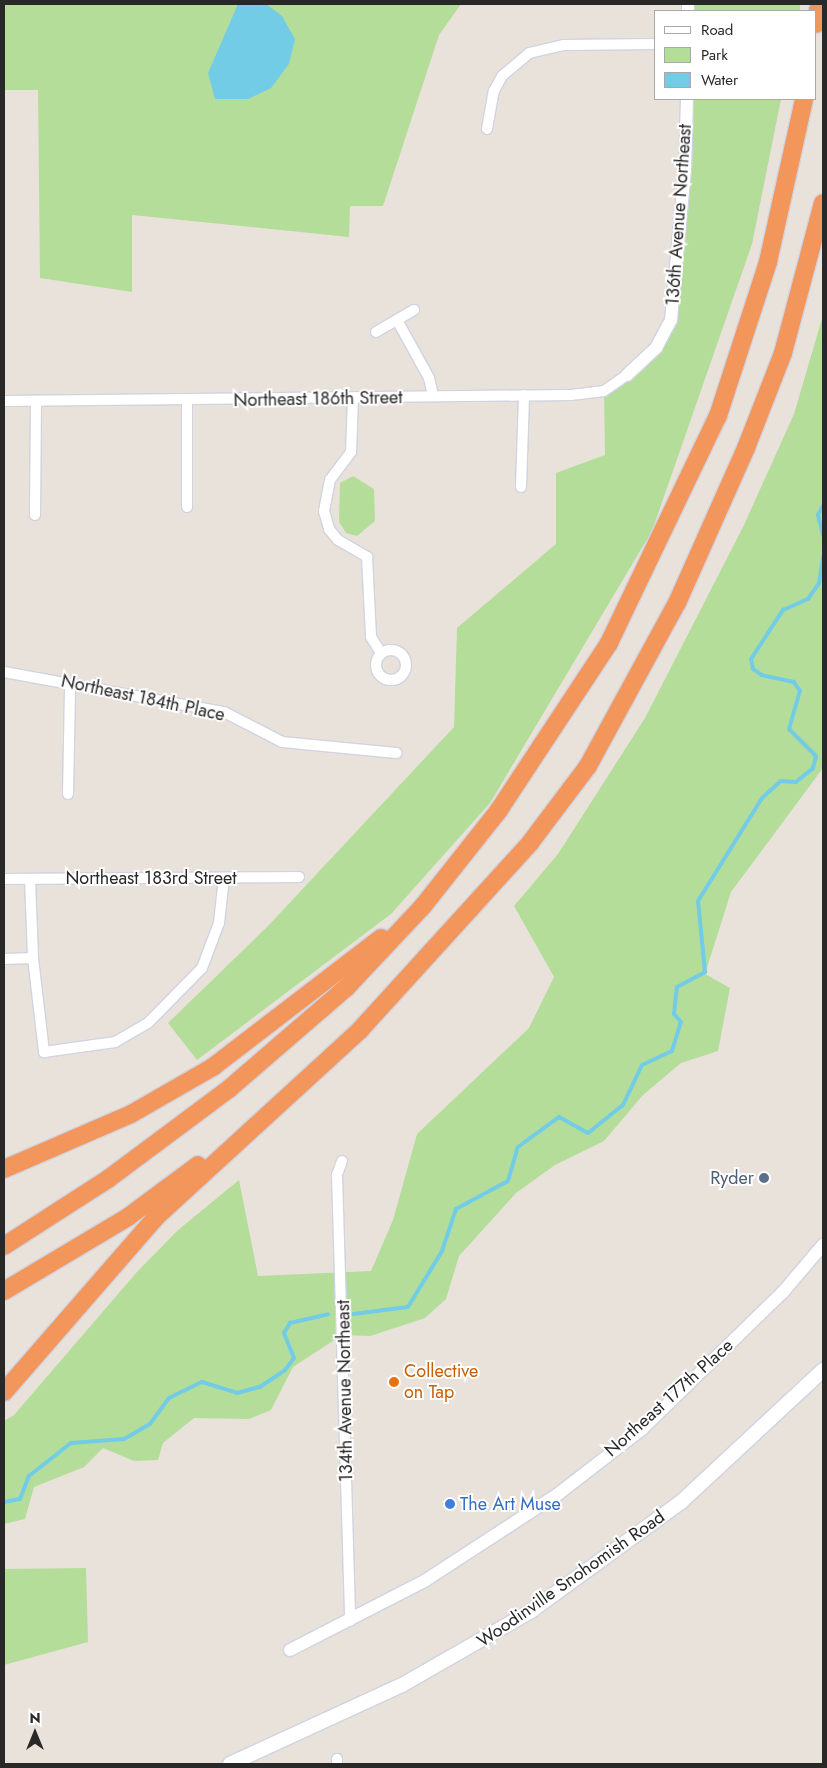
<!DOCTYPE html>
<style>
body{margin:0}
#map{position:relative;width:827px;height:1768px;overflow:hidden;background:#e9e2da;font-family:Jost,sans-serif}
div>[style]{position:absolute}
.green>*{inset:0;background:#b4dd9a;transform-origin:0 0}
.water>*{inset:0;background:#73cce6}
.stream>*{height:4px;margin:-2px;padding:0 2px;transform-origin:2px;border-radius:2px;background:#73cce6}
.roads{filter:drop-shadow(1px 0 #d0d3e0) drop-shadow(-1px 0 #d0d3e0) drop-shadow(0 1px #d0d3e0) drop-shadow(0 -1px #d0d3e0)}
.minor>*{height:10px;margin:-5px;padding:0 5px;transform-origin:5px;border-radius:5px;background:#fff}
.minor>.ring{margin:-5px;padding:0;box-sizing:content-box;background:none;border:10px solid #fff;border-radius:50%}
.tertiary>*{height:12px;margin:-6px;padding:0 6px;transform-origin:6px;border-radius:6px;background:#fff}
.secondary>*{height:14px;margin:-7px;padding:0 7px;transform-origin:7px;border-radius:7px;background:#fff}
.motorway>*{height:18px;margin:-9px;padding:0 9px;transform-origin:9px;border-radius:9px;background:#f3965c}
.dots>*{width:14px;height:14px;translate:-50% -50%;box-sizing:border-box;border:2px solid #fff;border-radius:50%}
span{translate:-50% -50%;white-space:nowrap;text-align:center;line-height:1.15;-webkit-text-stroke:4px #fff;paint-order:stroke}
.street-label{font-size:18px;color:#282828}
.service-label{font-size:18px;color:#4e5e75}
.right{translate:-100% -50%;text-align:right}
.food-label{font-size:18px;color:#c56008}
.left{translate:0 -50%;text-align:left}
.shop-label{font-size:18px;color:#366cbe}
.frame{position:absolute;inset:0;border:5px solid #282828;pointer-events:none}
.legend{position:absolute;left:654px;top:10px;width:162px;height:90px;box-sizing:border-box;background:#fff;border:1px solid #a9a9a9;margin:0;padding:6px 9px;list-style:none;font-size:15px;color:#282828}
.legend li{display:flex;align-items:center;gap:10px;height:25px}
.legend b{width:25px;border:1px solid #a9a9a9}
.north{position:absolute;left:10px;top:1708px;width:50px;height:50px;-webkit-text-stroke:4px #fff;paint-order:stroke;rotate:0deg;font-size:14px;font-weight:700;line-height:20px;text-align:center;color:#282828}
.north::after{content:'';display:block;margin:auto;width:18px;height:22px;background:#282828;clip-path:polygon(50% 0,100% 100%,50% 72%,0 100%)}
</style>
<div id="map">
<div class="green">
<div style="clip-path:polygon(4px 4px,461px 4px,439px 35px,383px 206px,350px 206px,349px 237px,132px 215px,132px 292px,40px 278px,38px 90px,4px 90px)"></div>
<div style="left:687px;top:4px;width:113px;height:7px"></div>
<div style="clip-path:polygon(686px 99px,781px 99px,752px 244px,652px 531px,490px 803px,391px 914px,197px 1060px,168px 1023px,268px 926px,454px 727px,457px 628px,556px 544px,556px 473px,605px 455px,604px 391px,627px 375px,671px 320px)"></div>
<div style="clip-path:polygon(823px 315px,823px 768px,731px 892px,705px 974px,730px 988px,718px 1051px,681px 1063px,643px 1095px,604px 1141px,555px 1165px,516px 1193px,459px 1256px,446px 1299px,425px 1318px,370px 1336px,342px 1335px,293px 1367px,271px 1410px,249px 1419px,194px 1418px,163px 1443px,158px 1460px,134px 1461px,103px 1448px,84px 1467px,34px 1487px,25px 1519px,4px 1524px,4px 1421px,14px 1415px,136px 1273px,178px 1230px,239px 1180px,258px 1276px,371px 1271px,393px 1220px,417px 1134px,529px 1028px,554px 977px,514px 906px,558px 854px,645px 718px,744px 525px,794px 414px)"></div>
<div style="clip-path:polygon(353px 476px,374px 489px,375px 521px,357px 536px,346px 533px,339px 522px,340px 483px)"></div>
<div style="clip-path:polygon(86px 1568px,88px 1642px,4px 1665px,4px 1569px)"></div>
</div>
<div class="water">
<div style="clip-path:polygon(238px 4px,266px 4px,282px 16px,295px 39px,289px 64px,271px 88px,248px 99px,215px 99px,208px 73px)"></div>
</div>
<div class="stream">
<div style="left:823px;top:506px;width:10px;rotate:119deg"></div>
<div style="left:818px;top:515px;width:21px;rotate:76deg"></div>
<div style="left:353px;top:1314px;width:55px;rotate:-7.3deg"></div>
<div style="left:408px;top:1307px;width:66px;rotate:-58.7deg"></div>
<div style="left:442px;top:1251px;width:44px;rotate:-71.6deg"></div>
<div style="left:456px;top:1209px;width:59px;rotate:-28.3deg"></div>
<div style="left:508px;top:1181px;width:35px;rotate:-74deg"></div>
<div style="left:518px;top:1147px;width:51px;rotate:-36.2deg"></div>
<div style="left:559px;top:1117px;width:33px;rotate:29deg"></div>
<div style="left:588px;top:1133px;width:45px;rotate:-38.7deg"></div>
<div style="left:623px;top:1105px;width:44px;rotate:-64.6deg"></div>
<div style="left:642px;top:1065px;width:33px;rotate:-25deg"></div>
<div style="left:672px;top:1051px;width:30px;rotate:-73deg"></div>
<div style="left:681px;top:1022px;width:11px;rotate:-131deg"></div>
<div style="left:674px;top:1014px;width:27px;rotate:-84deg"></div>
<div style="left:677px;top:987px;width:32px;rotate:-28deg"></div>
<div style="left:705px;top:972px;width:71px;rotate:-95.6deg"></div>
<div style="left:698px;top:901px;width:121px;rotate:-58.1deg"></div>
<div style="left:762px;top:798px;width:25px;rotate:-42deg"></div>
<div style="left:781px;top:781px;width:15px;rotate:4deg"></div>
<div style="left:796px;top:782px;width:22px;rotate:-39deg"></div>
<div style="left:813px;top:768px;width:12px;rotate:-76deg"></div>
<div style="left:816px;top:756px;width:38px;rotate:-135deg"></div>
<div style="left:789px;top:729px;width:40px;rotate:-74deg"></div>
<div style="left:800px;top:691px;width:11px;rotate:-124deg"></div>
<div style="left:794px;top:682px;width:33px;rotate:-168deg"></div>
<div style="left:762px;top:675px;width:11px;rotate:-146deg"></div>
<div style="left:753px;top:669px;width:10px;rotate:-101deg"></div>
<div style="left:751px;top:659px;width:59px;rotate:-56.9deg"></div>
<div style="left:783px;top:610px;width:27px;rotate:-24deg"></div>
<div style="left:808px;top:599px;width:19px;rotate:-55deg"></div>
<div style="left:819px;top:583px;width:26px;rotate:-81deg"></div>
<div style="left:4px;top:1502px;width:16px;rotate:-11deg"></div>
<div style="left:20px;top:1499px;width:25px;rotate:-69deg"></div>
<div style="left:29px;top:1476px;width:53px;rotate:-38.2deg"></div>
<div style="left:71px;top:1443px;width:53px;rotate:-4.3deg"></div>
<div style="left:124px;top:1439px;width:30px;rotate:-30deg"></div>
<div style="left:150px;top:1424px;width:32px;rotate:-54deg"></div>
<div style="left:169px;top:1398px;width:37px;rotate:-26deg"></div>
<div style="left:202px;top:1382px;width:37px;rotate:17deg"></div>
<div style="left:237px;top:1393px;width:24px;rotate:-15deg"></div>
<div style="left:260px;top:1387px;width:30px;rotate:-34deg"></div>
<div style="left:285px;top:1370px;width:15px;rotate:-53deg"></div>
<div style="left:294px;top:1358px;width:27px;rotate:-112deg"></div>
<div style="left:284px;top:1333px;width:12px;rotate:-59deg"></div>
<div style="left:290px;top:1323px;width:39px;rotate:-13deg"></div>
</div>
<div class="roads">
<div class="minor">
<div style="left:487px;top:129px;width:39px;rotate:-80deg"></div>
<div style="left:494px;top:91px;width:17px;rotate:-62deg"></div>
<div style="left:502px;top:76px;width:35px;rotate:-40deg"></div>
<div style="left:529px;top:53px;width:35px;rotate:-13deg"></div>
<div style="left:563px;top:45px;width:93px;rotate:-0.6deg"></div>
<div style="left:397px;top:320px;width:66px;rotate:61.1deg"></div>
<div style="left:429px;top:378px;width:18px;rotate:77deg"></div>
<div style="left:376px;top:332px;width:44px;rotate:-30.1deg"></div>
<div style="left:353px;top:398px;width:54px;rotate:92.1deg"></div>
<div style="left:351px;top:452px;width:35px;rotate:127deg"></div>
<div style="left:330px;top:480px;width:32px;rotate:101deg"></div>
<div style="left:324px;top:511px;width:19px;rotate:74deg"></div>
<div style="left:329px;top:529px;width:14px;rotate:51deg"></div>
<div style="left:338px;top:540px;width:34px;rotate:30deg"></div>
<div style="left:367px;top:557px;width:80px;rotate:87.1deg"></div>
<div style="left:371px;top:637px;width:19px;rotate:58deg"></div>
<div style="left:4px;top:401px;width:567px;rotate:-0.61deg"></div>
<div style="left:571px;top:395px;width:33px;rotate:-7deg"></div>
<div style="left:604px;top:391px;width:28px;rotate:-35deg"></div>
<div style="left:187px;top:401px;width:106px;rotate:90deg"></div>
<div style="left:521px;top:487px;width:92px;rotate:-88.1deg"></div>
<div style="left:35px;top:515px;width:114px;rotate:-89.5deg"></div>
<div class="ring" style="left:376px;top:650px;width:20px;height:20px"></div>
<div style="left:4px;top:672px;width:224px;rotate:10.3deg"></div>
<div style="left:224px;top:712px;width:65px;rotate:27.3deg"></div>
<div style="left:282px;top:742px;width:115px;rotate:5.5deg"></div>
<div style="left:68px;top:794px;width:108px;rotate:-88.9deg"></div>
<div style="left:4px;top:879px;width:295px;rotate:-0.4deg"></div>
<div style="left:30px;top:879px;width:79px;rotate:87.8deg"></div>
<div style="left:33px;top:958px;width:95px;rotate:83.3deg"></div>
<div style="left:44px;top:1052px;width:72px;rotate:-8deg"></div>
<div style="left:115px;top:1042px;width:38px;rotate:-30deg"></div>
<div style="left:148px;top:1023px;width:77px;rotate:-45.5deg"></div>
<div style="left:202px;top:968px;width:48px;rotate:-69.3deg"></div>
<div style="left:219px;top:923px;width:45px;rotate:-83.7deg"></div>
<div style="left:4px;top:959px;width:29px;rotate:-2deg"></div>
<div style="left:342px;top:1161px;width:15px;rotate:110deg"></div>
<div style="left:337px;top:1175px;width:446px;rotate:88.3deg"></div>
<div style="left:337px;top:1764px;width:5px;rotate:-90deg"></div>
</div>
<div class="tertiary">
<div style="left:688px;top:4px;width:7px;rotate:90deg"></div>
<div style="left:627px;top:375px;width:40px;rotate:-43deg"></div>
<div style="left:656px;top:348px;width:32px;rotate:-62deg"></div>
<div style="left:671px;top:320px;width:151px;rotate:-84.7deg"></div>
<div style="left:685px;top:170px;width:71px;rotate:-88.4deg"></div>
<div style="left:290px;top:1650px;width:153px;rotate:-27.2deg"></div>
<div style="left:426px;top:1580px;width:158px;rotate:-33.1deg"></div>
<div style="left:558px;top:1494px;width:106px;rotate:-37.7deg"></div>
<div style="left:642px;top:1429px;width:197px;rotate:-44.2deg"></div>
<div style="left:783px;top:1292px;width:62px;rotate:-49.6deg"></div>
</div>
<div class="secondary">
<div style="left:230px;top:1764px;width:189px;rotate:-24.7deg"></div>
<div style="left:402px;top:1685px;width:149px;rotate:-29.8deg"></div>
<div style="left:531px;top:1611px;width:185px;rotate:-36deg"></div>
<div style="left:681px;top:1502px;width:194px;rotate:-42.9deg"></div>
</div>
<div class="motorway">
<div style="left:816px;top:24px;width:20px;rotate:-81deg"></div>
<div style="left:4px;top:1169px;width:138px;rotate:-23.4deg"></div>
<div style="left:131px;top:1114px;width:95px;rotate:-29.8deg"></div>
<div style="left:213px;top:1067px;width:212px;rotate:-37.5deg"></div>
<div style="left:4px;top:1246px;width:124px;rotate:-32.8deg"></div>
<div style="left:108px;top:1179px;width:152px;rotate:-36.7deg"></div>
<div style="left:230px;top:1088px;width:153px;rotate:-40.8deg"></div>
<div style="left:346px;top:988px;width:112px;rotate:-46.8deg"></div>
<div style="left:423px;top:906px;width:122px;rotate:-51.6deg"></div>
<div style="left:499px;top:810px;width:200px;rotate:-56.6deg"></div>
<div style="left:609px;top:643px;width:252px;rotate:-64.4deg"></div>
<div style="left:718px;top:416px;width:162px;rotate:-72deg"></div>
<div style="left:768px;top:262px;width:167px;rotate:-77.5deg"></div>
<div style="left:4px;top:1291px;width:144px;rotate:-30.8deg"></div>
<div style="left:128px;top:1217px;width:87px;rotate:-36.6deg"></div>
<div style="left:4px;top:1392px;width:232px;rotate:-49deg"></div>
<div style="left:156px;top:1217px;width:277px;rotate:-42.5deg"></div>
<div style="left:360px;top:1030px;width:253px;rotate:-47.7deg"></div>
<div style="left:530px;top:843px;width:96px;rotate:-53deg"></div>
<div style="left:588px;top:766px;width:186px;rotate:-61.4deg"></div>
<div style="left:677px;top:603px;width:170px;rotate:-66deg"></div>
<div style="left:746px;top:448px;width:102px;rotate:-68.7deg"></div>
<div style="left:783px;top:353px;width:155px;rotate:-75.1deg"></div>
</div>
</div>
<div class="dots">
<div style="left:764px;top:1178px;background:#5c6f8a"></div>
<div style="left:394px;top:1382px;background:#e8710a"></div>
<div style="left:450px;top:1504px;background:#3f7fe0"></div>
</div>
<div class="street-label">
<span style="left:679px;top:215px;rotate:-86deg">136th Avenue Northeast</span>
<span style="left:318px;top:399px;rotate:-1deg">Northeast 186th Street</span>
<span style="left:143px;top:698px;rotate:12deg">Northeast 184th Place</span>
<span style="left:151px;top:878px">Northeast 183rd Street</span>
<span style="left:345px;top:1391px;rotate:-91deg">134th Avenue Northeast</span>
<span style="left:669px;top:1398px;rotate:-42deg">Northeast 177th Place</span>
<span style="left:571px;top:1579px;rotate:-35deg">Woodinville Snohomish Road</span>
</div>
<div class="service-label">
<span class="right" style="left:754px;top:1178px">Ryder</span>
</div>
<div class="food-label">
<span class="left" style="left:404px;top:1382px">Collective<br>on Tap</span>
</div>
<div class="shop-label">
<span class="left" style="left:460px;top:1504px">The Art Muse</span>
</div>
<div class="frame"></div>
<ul class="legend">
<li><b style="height:6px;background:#fff"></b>Road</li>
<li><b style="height:14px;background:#b4dd9a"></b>Park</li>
<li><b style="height:14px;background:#73cce6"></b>Water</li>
</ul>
<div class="north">N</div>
</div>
